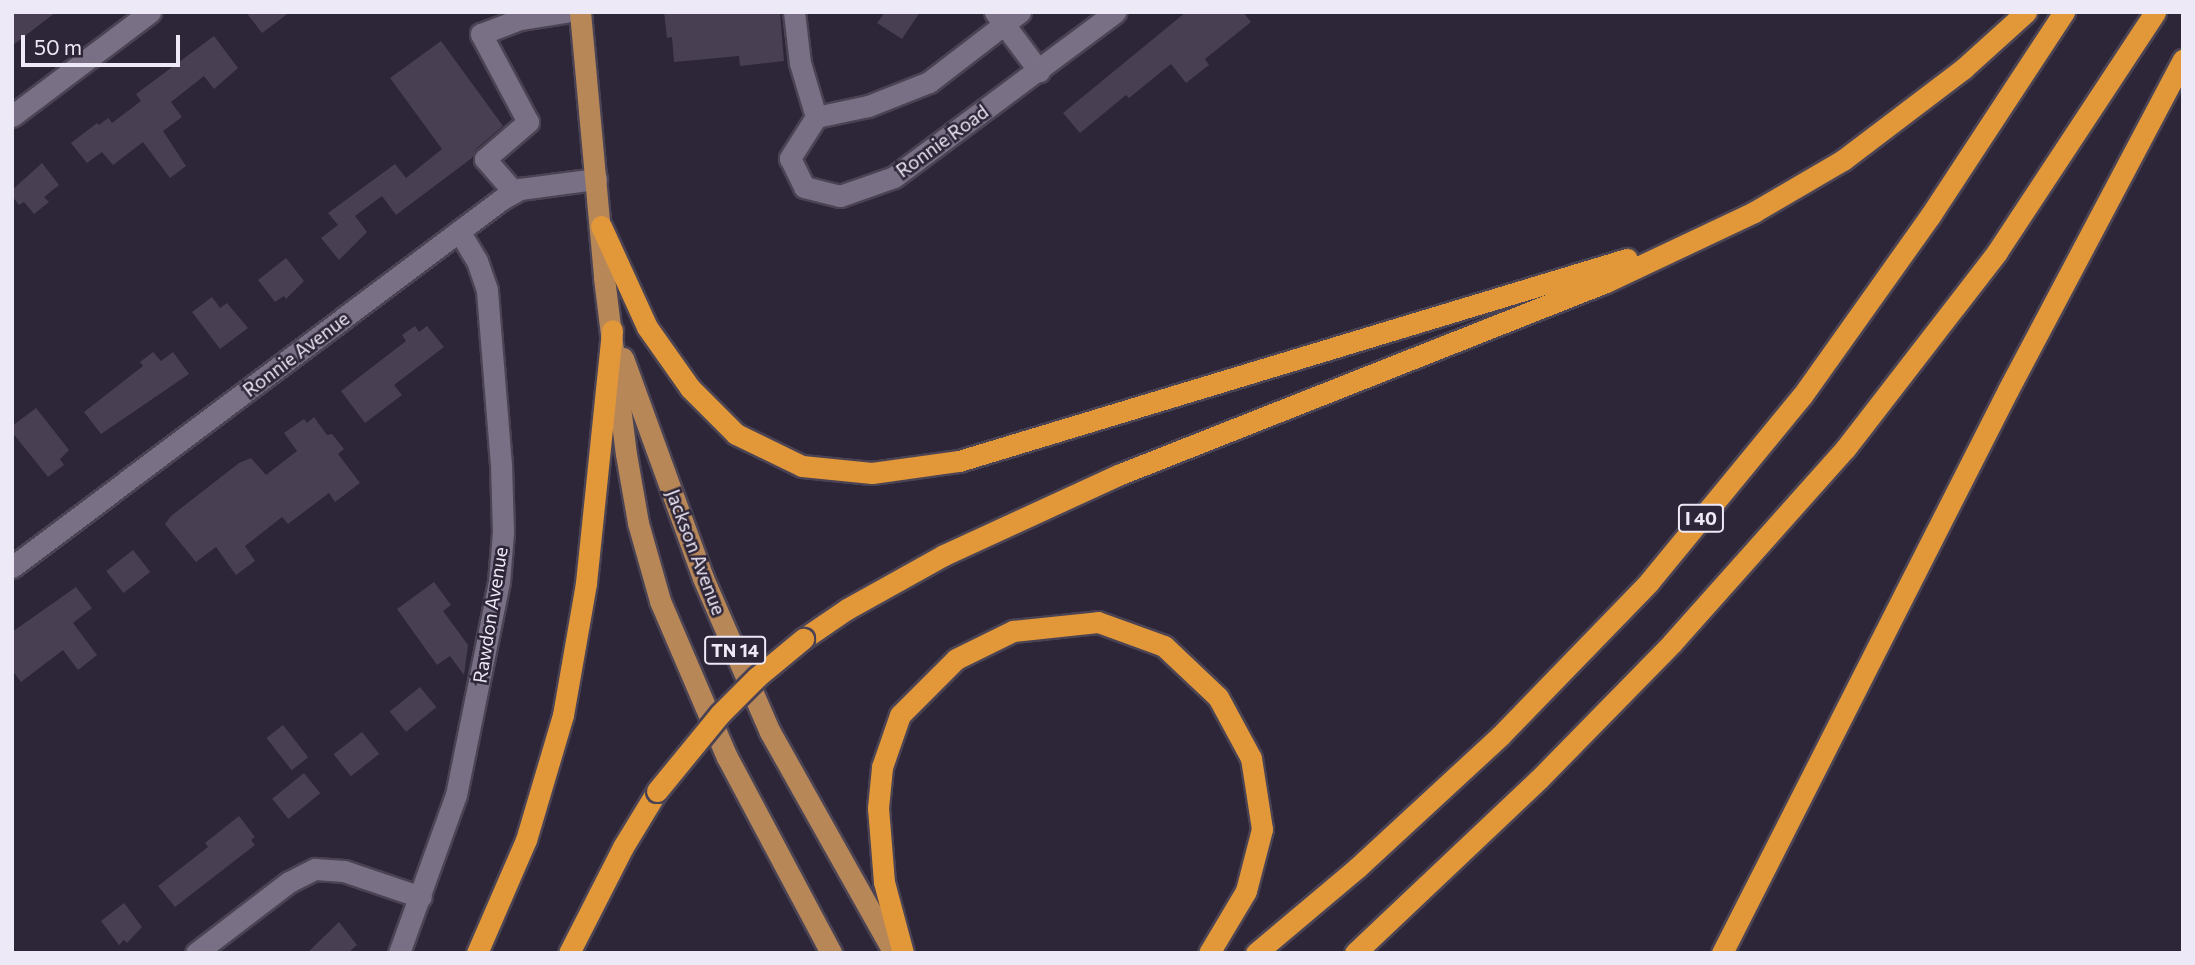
<!DOCTYPE html>
<style>
body{margin:0}
#map{position:relative;width:2195px;height:965px;overflow:hidden;background:#2d2538;font-family:Commissioner,sans-serif}
div>[style]{position:absolute}
.building>*{inset:0;background:#483f53;transform-origin:0 0}
.roads{filter:drop-shadow(2px 0 #4a4353) drop-shadow(-2px 0 #4a4353) drop-shadow(0 2px #4a4353) drop-shadow(0 -2px #4a4353)}
.minor>*{height:21px;margin:-10.5px;padding:0 10.5px;transform-origin:10.5px;border-radius:10.5px;background:#797086}
.major>*{height:21px;margin:-10.5px;padding:0 10.5px;transform-origin:10.5px;border-radius:10.5px;background:#b88758}
.highway>*{height:21px;margin:-10.5px;padding:0 10.5px;transform-origin:10.5px;border-radius:10.5px;background:#e29739}
.bridges{filter:drop-shadow(2px 0 #4a4353) drop-shadow(-2px 0 #4a4353) drop-shadow(0 2px #4a4353) drop-shadow(0 -2px #4a4353)}
.highway-bridge>*{height:21px;margin:-10.5px;padding:0 10.5px;transform-origin:10.5px;border-radius:10.5px;background:#e29739}
span{translate:-50% -50%;white-space:nowrap;text-align:center;line-height:1.15;-webkit-text-stroke:5px #2d2538;paint-order:stroke}
.shield-label span{padding:2px 5px;background:#2d2538;border:2px solid;border-radius:5px;-webkit-text-stroke-width:0}
.shield-label{font-size:18px;color:#eee9f6;font-weight:700}
.street-label{font-size:19px;color:#eee9f6}
.frame{position:absolute;inset:0;border:14px solid #eee9f6;pointer-events:none}
.scale{position:absolute;left:21px;top:35px;width:159px;height:32px;box-sizing:border-box;border:4px solid #eee9f6;border-top:0;padding-left:9px;font-size:21px;line-height:24px;white-space:nowrap;color:#eee9f6;-webkit-text-stroke:5px #2d2538;paint-order:stroke}
</style>
<div id="map">
<div class="building">
<div style="clip-path:polygon(12px 12px,56px 12px,12px 46px)"></div>
<div style="clip-path:polygon(246px 12px,290px 12px,262px 33px)"></div>
<div style="clip-path:polygon(664px 12px,780px 12px,784px 61px,740px 66px,739px 56px,674px 62px,672px 37px,667px 38px)"></div>
<div style="clip-path:polygon(885px 12px,920px 12px,902px 39px,877px 23px)"></div>
<div style="clip-path:polygon(1186px 12px,1243px 12px,1251px 22px,1205px 59px,1209px 65px,1186px 83px,1171px 64px,1129px 98px,1126px 95px,1080px 133px,1063px 113px)"></div>
<div style="clip-path:polygon(214px 36px,238px 68px,214px 89px,204px 76px,171px 102px,182px 117px,163px 131px,186px 166px,170px 178px,143px 142px,113px 165px,102px 152px,87px 163px,71px 143px,97px 123px,99px 125px,108px 118px,112px 123px,141px 101px,136px 94px)"></div>
<div style="clip-path:polygon(441px 41px,503px 126px,476px 149px,472px 158px,396px 215px,382px 196px,355px 216px,367px 232px,339px 260px,321px 238px,338px 225px,328px 213px,395px 164px,406px 178px,442px 149px,390px 78px)"></div>
<div style="clip-path:polygon(42px 163px,59px 185px,44px 197px,49px 202px,34px 214px,24px 202px,19px 205px,12px 196px,12px 190px)"></div>
<div style="clip-path:polygon(286px 258px,304px 281px,286px 299px,284px 296px,275px 302px,258px 280px)"></div>
<div style="clip-path:polygon(212px 297px,220px 308px,227px 303px,248px 328px,220px 349px,192px 312px)"></div>
<div style="clip-path:polygon(415px 326px,419px 332px,427px 326px,444px 347px,394px 385px,402px 395px,365px 423px,341px 391px,406px 341px,402px 335px)"></div>
<div style="clip-path:polygon(153px 352px,161px 361px,173px 352px,189px 374px,101px 434px,84px 412px,143px 366px,140px 362px)"></div>
<div style="clip-path:polygon(36px 408px,69px 450px,60px 459px,64px 465px,48px 477px,12px 432px,12px 426px)"></div>
<div style="clip-path:polygon(314px 417px,327px 435px,332px 434px,344px 449px,338px 454px,360px 483px,335px 502px,329px 493px,288px 524px,282px 517px,245px 546px,255px 561px,236px 575px,216px 547px,196px 562px,165px 524px,171px 516px,239px 463px,251px 458px,266px 475px,297px 451px,284px 433px,304px 419px,307px 423px)"></div>
<div style="left:133px;top:550px;width:28px;height:34px;rotate:52deg"></div>
<div style="clip-path:polygon(434px 582px,451px 605px,443px 611px,468px 645px,464px 675px,450px 656px,437px 665px,397px 609px)"></div>
<div style="clip-path:polygon(76px 587px,92px 608px,73px 623px,97px 655px,78px 670px,63px 650px,21px 682px,12px 670px,12px 632px)"></div>
<div style="left:420px;top:687px;width:26px;height:39px;rotate:51deg"></div>
<div style="left:283px;top:725px;width:41px;height:21px;rotate:52deg"></div>
<div style="left:362px;top:732px;width:28px;height:36px;rotate:52deg"></div>
<div style="left:304px;top:773px;width:26px;height:41px;rotate:51deg"></div>
<div style="clip-path:polygon(239px 816px,255px 837px,251px 840px,255px 845px,175px 907px,158px 886px,208px 847px,205px 843px)"></div>
<div style="clip-path:polygon(124px 903px,142px 927px,127px 943px,124px 940px,119px 945px,101px 921px)"></div>
<div style="clip-path:polygon(339px 922px,357px 945px,348px 953px,307px 953px)"></div>
</div>
<div class="roads">
<div class="minor">
<div style="left:794px;top:12px;width:51px;rotate:83.3deg"></div>
<div style="left:800px;top:63px;width:56px;rotate:73.5deg"></div>
<div style="left:995px;top:12px;width:74px;rotate:53.3deg"></div>
<div style="left:1020px;top:12px;width:115px;rotate:142.4deg"></div>
<div style="left:929px;top:82px;width:66px;rotate:158.5deg"></div>
<div style="left:868px;top:106px;width:53px;rotate:168.1deg"></div>
<div style="left:816px;top:117px;width:49px;rotate:122.4deg"></div>
<div style="left:790px;top:158px;width:32px;rotate:64deg"></div>
<div style="left:804px;top:187px;width:37px;rotate:14deg"></div>
<div style="left:840px;top:196px;width:57px;rotate:-19.4deg"></div>
<div style="left:894px;top:177px;width:276px;rotate:-36.7deg"></div>
<div style="left:12px;top:116px;width:173px;rotate:-37deg"></div>
<div style="left:514px;top:192px;width:44px;rotate:-131.3deg"></div>
<div style="left:485px;top:159px;width:57px;rotate:-40.7deg"></div>
<div style="left:528px;top:122px;width:100px;rotate:-118.1deg"></div>
<div style="left:481px;top:34px;width:42px;rotate:-21deg"></div>
<div style="left:520px;top:19px;width:46px;rotate:-8.8deg"></div>
<div style="left:12px;top:567px;width:613px;rotate:-36.91deg"></div>
<div style="left:502px;top:199px;width:21px;rotate:-29deg"></div>
<div style="left:520px;top:189px;width:77px;rotate:-7.5deg"></div>
<div style="left:196px;top:953px;width:117px;rotate:-37.4deg"></div>
<div style="left:289px;top:882px;width:29px;rotate:-27deg"></div>
<div style="left:315px;top:869px;width:29px;rotate:4deg"></div>
<div style="left:344px;top:871px;width:81px;rotate:18.7deg"></div>
<div style="left:399px;top:953px;width:168px;rotate:-70.2deg"></div>
<div style="left:456px;top:795px;width:217px;rotate:-78.6deg"></div>
<div style="left:499px;top:582px;width:50px;rotate:-85.4deg"></div>
<div style="left:503px;top:532px;width:67px;rotate:-91.7deg"></div>
<div style="left:501px;top:465px;width:176px;rotate:-94.6deg"></div>
<div style="left:487px;top:290px;width:31px;rotate:-109deg"></div>
<div style="left:477px;top:261px;width:35px;rotate:-121deg"></div>
</div>
<div class="major">
<div style="left:580px;top:12px;width:267px;rotate:84.8deg"></div>
<div style="left:604px;top:278px;width:177px;rotate:82.9deg"></div>
<div style="left:626px;top:454px;width:70px;rotate:80.1deg"></div>
<div style="left:638px;top:523px;width:81px;rotate:74.2deg"></div>
<div style="left:660px;top:601px;width:170px;rotate:66.8deg"></div>
<div style="left:727px;top:757px;width:222px;rotate:62deg"></div>
<div style="left:623px;top:358px;width:234px;rotate:70deg"></div>
<div style="left:703px;top:578px;width:168px;rotate:66.5deg"></div>
<div style="left:770px;top:732px;width:253px;rotate:60.7deg"></div>
</div>
<div class="highway">
<div style="left:601px;top:226px;width:111px;rotate:65.5deg"></div>
<div style="left:647px;top:327px;width:75px;rotate:54.8deg"></div>
<div style="left:690px;top:388px;width:65px;rotate:45deg"></div>
<div style="left:736px;top:434px;width:73px;rotate:25.9deg"></div>
<div style="left:802px;top:466px;width:70px;rotate:5.7deg"></div>
<div style="left:872px;top:473px;width:88px;rotate:-7.9deg"></div>
<div style="left:959px;top:461px;width:698px;rotate:-16.83deg"></div>
<div style="left:803px;top:639px;width:53px;rotate:-34.3deg"></div>
<div style="left:847px;top:609px;width:111px;rotate:-29.1deg"></div>
<div style="left:944px;top:555px;width:192px;rotate:-24.7deg"></div>
<div style="left:1118px;top:475px;width:525px;rotate:-21.58deg"></div>
<div style="left:1606px;top:282px;width:164px;rotate:-25.3deg"></div>
<div style="left:1754px;top:212px;width:103px;rotate:-30.3deg"></div>
<div style="left:1843px;top:160px;width:151px;rotate:-37.2deg"></div>
<div style="left:1963px;top:69px;width:85px;rotate:-42.1deg"></div>
<div style="left:477px;top:953px;width:123px;rotate:-66.6deg"></div>
<div style="left:526px;top:840px;width:130px;rotate:-73.5deg"></div>
<div style="left:563px;top:715px;width:134px;rotate:-80.1deg"></div>
<div style="left:586px;top:583px;width:254px;rotate:-84.1deg"></div>
<div style="left:569px;top:953px;width:119px;rotate:-63deg"></div>
<div style="left:623px;top:847px;width:66px;rotate:-58.7deg"></div>
<div style="left:903px;top:953px;width:73px;rotate:-105deg"></div>
<div style="left:884px;top:882px;width:74px;rotate:-94.6deg"></div>
<div style="left:878px;top:808px;width:41px;rotate:-84.4deg"></div>
<div style="left:882px;top:767px;width:55px;rotate:-70.9deg"></div>
<div style="left:900px;top:715px;width:79px;rotate:-45deg"></div>
<div style="left:956px;top:659px;width:64px;rotate:-26.2deg"></div>
<div style="left:1013px;top:631px;width:85px;rotate:-6deg"></div>
<div style="left:1098px;top:622px;width:70px;rotate:20deg"></div>
<div style="left:1164px;top:646px;width:74px;rotate:43.4deg"></div>
<div style="left:1218px;top:697px;width:69px;rotate:61.6deg"></div>
<div style="left:1251px;top:758px;width:72px;rotate:81.2deg"></div>
<div style="left:1262px;top:829px;width:64px;rotate:104.5deg"></div>
<div style="left:1246px;top:891px;width:72px;rotate:120.8deg"></div>
<div style="left:1256px;top:953px;width:132px;rotate:-40.1deg"></div>
<div style="left:1357px;top:868px;width:195px;rotate:-42.7deg"></div>
<div style="left:1500px;top:736px;width:214px;rotate:-45.9deg"></div>
<div style="left:1649px;top:582px;width:241px;rotate:-50.6deg"></div>
<div style="left:1802px;top:396px;width:221px;rotate:-54.6deg"></div>
<div style="left:1930px;top:216px;width:244px;rotate:-56.7deg"></div>
<div style="left:1355px;top:953px;width:253px;rotate:-43.4deg"></div>
<div style="left:1539px;top:779px;width:190px;rotate:-45.6deg"></div>
<div style="left:1672px;top:643px;width:260px;rotate:-48.3deg"></div>
<div style="left:1845px;top:449px;width:249px;rotate:-52.3deg"></div>
<div style="left:1997px;top:252px;width:287px;rotate:-56.6deg"></div>
<div style="left:1722px;top:953px;width:631px;rotate:-63.07deg"></div>
<div style="left:2008px;top:390px;width:374px;rotate:-62.1deg"></div>
</div>
</div>
<div class="bridges">
<div class="highway-bridge">
<div style="left:657px;top:791px;width:99px;rotate:-50.7deg"></div>
<div style="left:720px;top:714px;width:52px;rotate:-45deg"></div>
<div style="left:757px;top:677px;width:60px;rotate:-39.6deg"></div>
</div>
</div>
<div class="shield-label">
<span style="left:1701px;top:518px">I 40</span>
<span style="left:735px;top:650px">TN 14</span>
</div>
<div class="street-label">
<span style="left:942px;top:141px;rotate:-36deg">Ronnie Road</span>
<span style="left:296px;top:354px;rotate:-37deg">Ronnie Avenue</span>
<span style="left:696px;top:552px;rotate:69deg">Jackson Avenue</span>
<span style="left:490px;top:615px;rotate:-81deg">Rawdon Avenue</span>
</div>
<div class="frame"></div>
<div class="scale">50 m</div>
</div>
